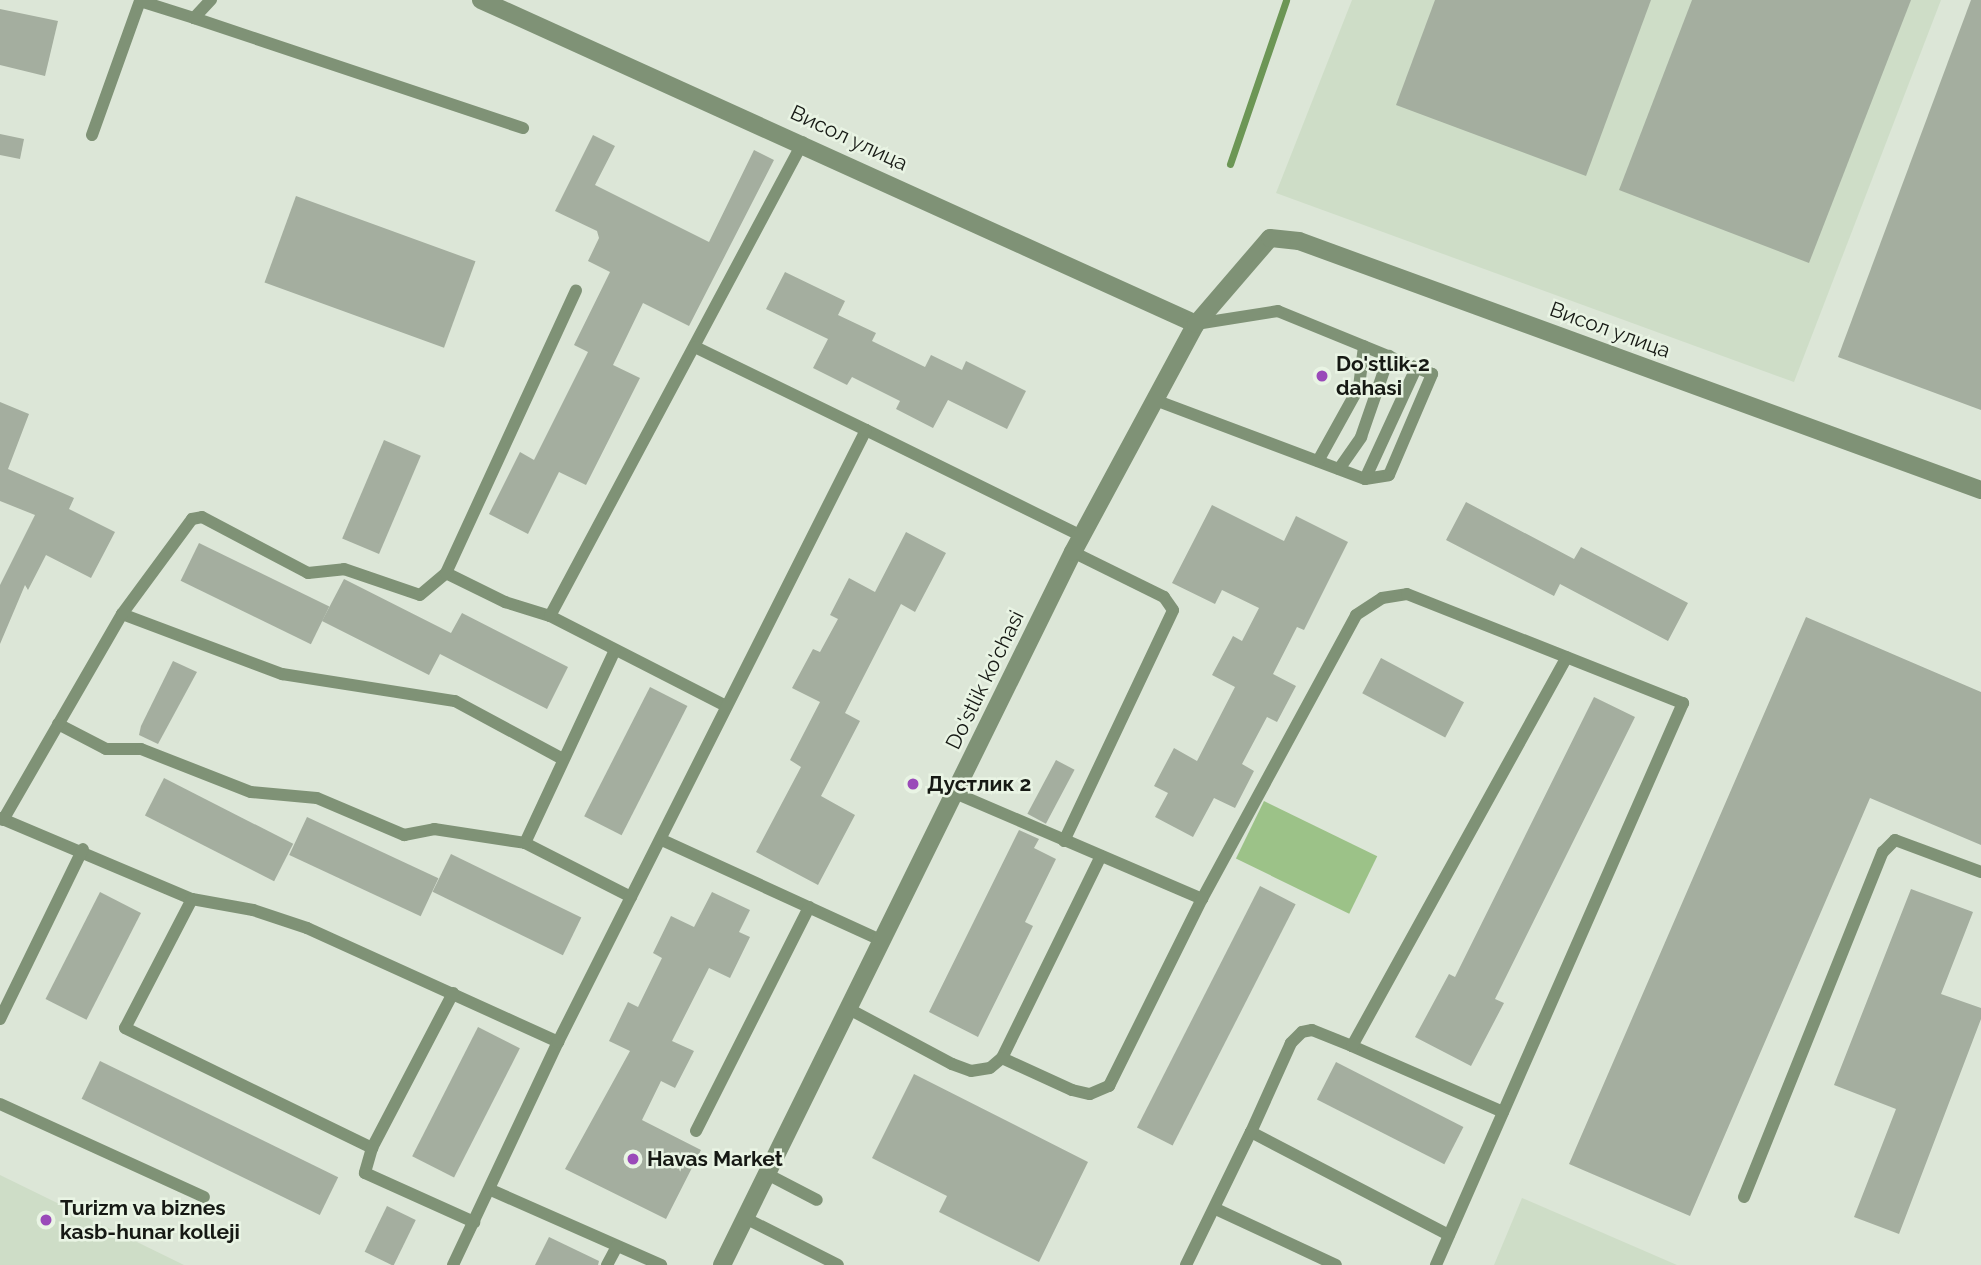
<!DOCTYPE html>
<meta charset="utf-8">
<style>
body{margin:0}
#map{position:relative;width:1981px;height:1265px;overflow:hidden;background:#dce6d7;font-family:Raleway,sans-serif}
div>[style]{position:absolute}
.built>*{inset:0;background:#ceddc7}
.green>*{inset:0;background:#9cc288;transform-origin:0 0}
.stream>*{height:7px;margin:-3.5px;padding:0 3.5px;transform-origin:3.5px;border-radius:3.5px;background:#6c9655}
.building>*{inset:0;background:#a4ae9f;transform-origin:0 0}
.lane>*{height:12px;margin:-6px;padding:0 6px;transform-origin:6px;border-radius:6px;background:#7f9276}
.street>*{height:18px;margin:-9px;padding:0 9px;transform-origin:9px;border-radius:9px;background:#7f9276}
.dots>*{width:19px;height:19px;translate:-50% -50%;box-sizing:border-box;border:4px solid #e9f4e4;border-radius:50%}
span{translate:-50% -50%;white-space:nowrap;text-align:center;line-height:1.15;-webkit-text-stroke:5px #e9f4e4;paint-order:stroke}
.street-label{font-size:21px;color:#161914}
.poi-label{font-size:21px;color:#161914;font-weight:700}
.left{translate:0 -50%;text-align:left}
</style>
<div id="map">
<div class="built">
<div style="clip-path:polygon(1352px 0,1941px 0,1794px 382px,1276px 193px)"></div>
<div style="clip-path:polygon(0 1175px,184px 1265px,0 1265px)"></div>
<div style="clip-path:polygon(1522px 1198px,1677px 1265px,1494px 1265px)"></div>
</div>
<div class="green">
<div style="left:1264px;top:801px;width:126px;height:64px;rotate:26deg"></div>
</div>
<div class="stream">
<div style="left:1230px;top:164px;width:173px;rotate:-71.1deg"></div>
</div>
<div class="building">
<div style="clip-path:polygon(1435px 0,1651px 0,1586px 176px,1396px 105px)"></div>
<div style="clip-path:polygon(1692px 0,1911px 0,1809px 263px,1619px 190px)"></div>
<div style="clip-path:polygon(1971px 0,1981px 0,1981px 410px,1838px 357px)"></div>
<div style="clip-path:polygon(0 9px,58px 21px,45px 76px,0 65px)"></div>
<div style="clip-path:polygon(0 134px,24px 139px,20px 159px,0 155px)"></div>
<div style="clip-path:polygon(593px 135px,615px 146px,595px 185px,709px 242px,754px 150px,774px 160px,689px 326px,643px 303px,613px 365px,640px 378px,586px 485px,559px 472px,528px 534px,489px 514px,520px 452px,534px 460px,588px 352px,574px 345px,610px 272px,588px 261px,599px 238px,597px 231px,555px 211px)"></div>
<div style="left:296px;top:196px;width:191px;height:92px;rotate:20deg"></div>
<div style="clip-path:polygon(785px 272px,845px 301px,838px 315px,876px 333px,872px 341px,925px 367px,931px 355px,962px 370px,966px 361px,1026px 391px,1007px 429px,948px 400px,933px 428px,896px 409px,900px 401px,852px 377px,847px 385px,813px 368px,828px 339px,766px 309px)"></div>
<div style="clip-path:polygon(0 402px,29px 414px,8px 469px,74px 498px,69px 509px,115px 532px,91px 578px,46px 555px,28px 590px,25px 585px,0 644px,0 585px,35px 515px,0 501px)"></div>
<div style="left:384px;top:440px;width:40px;height:107px;rotate:23deg"></div>
<div style="clip-path:polygon(1466px 502px,1574px 559px,1581px 547px,1688px 603px,1668px 641px,1560px 584px,1554px 596px,1446px 540px)"></div>
<div style="clip-path:polygon(1212px 505px,1284px 541px,1296px 516px,1348px 542px,1304px 630px,1297px 627px,1273px 674px,1296px 686px,1277px 722px,1267px 717px,1242px 764px,1254px 771px,1235px 808px,1214px 798px,1193px 837px,1155px 817px,1168px 793px,1154px 786px,1174px 748px,1197px 761px,1235px 687px,1212px 675px,1233px 636px,1242px 641px,1259px 608px,1222px 590px,1215px 604px,1172px 583px)"></div>
<div style="clip-path:polygon(906px 532px,946px 553px,915px 612px,901px 604px,845px 713px,860px 721px,821px 796px,855px 815px,818px 885px,756px 852px,801px 767px,790px 760px,820px 702px,792px 688px,813px 649px,820px 652px,838px 619px,830px 615px,849px 578px,875px 592px)"></div>
<div style="left:199px;top:543px;width:145px;height:42px;rotate:26deg"></div>
<div style="clip-path:polygon(344px 579px,451px 633px,462px 613px,568px 667px,547px 709px,440px 654px,429px 675px,322px 621px)"></div>
<div style="clip-path:polygon(1806px 617px,1981px 692px,1981px 845px,1870px 798px,1690px 1216px,1569px 1164px)"></div>
<div style="left:1381px;top:658px;width:94px;height:40px;rotate:28deg"></div>
<div style="clip-path:polygon(173px 661px,197px 672px,158px 744px,139px 735px,141px 726px)"></div>
<div style="left:650px;top:687px;width:42px;height:145px;rotate:27deg"></div>
<div style="clip-path:polygon(1594px 697px,1635px 717px,1495px 999px,1504px 1003px,1471px 1066px,1415px 1037px,1449px 974px,1455px 977px)"></div>
<div style="left:1056px;top:760px;width:21px;height:61px;rotate:28deg"></div>
<div style="left:164px;top:778px;width:145px;height:42px;rotate:27deg"></div>
<div style="left:307px;top:817px;width:145px;height:42px;rotate:25deg"></div>
<div style="clip-path:polygon(1019px 830px,1039px 839px,1034px 848px,1056px 859px,1025px 922px,1033px 926px,978px 1037px,929px 1012px)"></div>
<div style="left:451px;top:854px;width:145px;height:42px;rotate:26deg"></div>
<div style="left:1260px;top:886px;width:40px;height:271px;rotate:27deg"></div>
<div style="clip-path:polygon(1911px 889px,1973px 912px,1941px 994px,1981px 1008px,1981px 1019px,1899px 1234px,1854px 1217px,1896px 1109px,1834px 1085px)"></div>
<div style="left:100px;top:892px;width:46px;height:120px;rotate:27deg"></div>
<div style="clip-path:polygon(712px 892px,750px 910px,739px 932px,750px 937px,730px 978px,709px 968px,672px 1041px,694px 1051px,675px 1088px,661px 1081px,642px 1120px,701px 1150px,666px 1219px,565px 1169px,630px 1051px,609px 1041px,628px 1002px,638px 1007px,662px 958px,653px 953px,671px 916px,694px 927px)"></div>
<div style="left:478px;top:1027px;width:47px;height:145px;rotate:27deg"></div>
<div style="left:100px;top:1061px;width:265px;height:42px;rotate:26deg"></div>
<div style="left:1336px;top:1062px;width:143px;height:42px;rotate:27deg"></div>
<div style="clip-path:polygon(914px 1074px,1088px 1162px,1039px 1262px,939px 1212px,947px 1196px,872px 1158px)"></div>
<div style="left:387px;top:1206px;width:32px;height:51px;rotate:26deg"></div>
<div style="clip-path:polygon(549px 1237px,599px 1261px,598px 1265px,535px 1265px)"></div>
</div>
<div class="lane">
<div style="left:194px;top:18px;width:347px;rotate:18.5deg"></div>
<div style="left:92px;top:135px;width:142px;rotate:-70.3deg"></div>
<div style="left:140px;top:1px;width:57px;rotate:17.5deg"></div>
<div style="left:194px;top:18px;width:25px;rotate:-47deg"></div>
<div style="left:1155px;top:400px;width:224px;rotate:20.6deg"></div>
<div style="left:1365px;top:479px;width:24px;rotate:-9deg"></div>
<div style="left:1389px;top:475px;width:110px;rotate:-66.9deg"></div>
<div style="left:1432px;top:374px;width:166px;rotate:-157.8deg"></div>
<div style="left:1278px;top:311px;width:83px;rotate:171deg"></div>
<div style="left:866px;top:430px;width:240px;rotate:26.2deg"></div>
<div style="left:1318px;top:461px;width:85px;rotate:-61deg"></div>
<div style="left:1359px;top:387px;width:41px;rotate:-83deg"></div>
<div style="left:1339px;top:469px;width:39px;rotate:-55deg"></div>
<div style="left:1361px;top:437px;width:86px;rotate:-70.9deg"></div>
<div style="left:1365px;top:479px;width:122px;rotate:-65.3deg"></div>
<div style="left:446px;top:573px;width:66px;rotate:26.2deg"></div>
<div style="left:505px;top:602px;width:47px;rotate:17.3deg"></div>
<div style="left:550px;top:616px;width:198px;rotate:27.1deg"></div>
<div style="left:122px;top:614px;width:171px;rotate:20.6deg"></div>
<div style="left:282px;top:674px;width:175px;rotate:8.9deg"></div>
<div style="left:455px;top:701px;width:120px;rotate:28.3deg"></div>
<div style="left:550px;top:616px;width:537px;rotate:-61.91deg"></div>
<div style="left:615px;top:650px;width:213px;rotate:115deg"></div>
<div style="left:525px;top:843px;width:119px;rotate:27deg"></div>
<div style="left:58px;top:724px;width:54px;rotate:27.5deg"></div>
<div style="left:106px;top:749px;width:35px"></div>
<div style="left:141px;top:749px;width:118px;rotate:21.4deg"></div>
<div style="left:251px;top:792px;width:66px;rotate:5.2deg"></div>
<div style="left:317px;top:798px;width:95px;rotate:23deg"></div>
<div style="left:404px;top:835px;width:31px;rotate:-11deg"></div>
<div style="left:434px;top:829px;width:92px;rotate:8.7deg"></div>
<div style="left:955px;top:793px;width:269px;rotate:23.2deg"></div>
<div style="left:1202px;top:899px;width:323px;rotate:-61.5deg"></div>
<div style="left:1356px;top:615px;width:31px;rotate:-33deg"></div>
<div style="left:1382px;top:598px;width:25px;rotate:-9deg"></div>
<div style="left:1407px;top:594px;width:297px;rotate:21.6deg"></div>
<div style="left:1683px;top:703px;width:614px;rotate:113.73deg"></div>
<div style="left:0;top:818px;width:208px;rotate:22.9deg"></div>
<div style="left:192px;top:899px;width:145px;rotate:117.4deg"></div>
<div style="left:125px;top:1028px;width:275px;rotate:25.9deg"></div>
<div style="left:372px;top:1148px;width:26px;rotate:106deg"></div>
<div style="left:365px;top:1173px;width:120px;rotate:24.2deg"></div>
<div style="left:3px;top:820px;width:238px;rotate:-60deg"></div>
<div style="left:122px;top:614px;width:118px;rotate:-53.6deg"></div>
<div style="left:192px;top:519px;width:10px;rotate:-11deg"></div>
<div style="left:202px;top:517px;width:120px;rotate:27.8deg"></div>
<div style="left:308px;top:573px;width:36px;rotate:-6deg"></div>
<div style="left:344px;top:569px;width:80px;rotate:18.9deg"></div>
<div style="left:420px;top:595px;width:34px;rotate:-40deg"></div>
<div style="left:446px;top:573px;width:311px;rotate:-65.3deg"></div>
<div style="left:662px;top:840px;width:243px;rotate:24.6deg"></div>
<div style="left:1064px;top:841px;width:255px;rotate:-64.7deg"></div>
<div style="left:1173px;top:610px;width:16px;rotate:-125deg"></div>
<div style="left:1164px;top:597px;width:102px;rotate:-153.7deg"></div>
<div style="left:192px;top:899px;width:62px;rotate:10.2deg"></div>
<div style="left:253px;top:910px;width:57px;rotate:18.4deg"></div>
<div style="left:307px;top:928px;width:276px;rotate:24.4deg"></div>
<div style="left:849px;top:1009px;width:117px;rotate:28.1deg"></div>
<div style="left:952px;top:1064px;width:20px;rotate:20deg"></div>
<div style="left:971px;top:1071px;width:19px;rotate:-9deg"></div>
<div style="left:990px;top:1068px;width:16px;rotate:-40deg"></div>
<div style="left:1002px;top:1058px;width:225px;rotate:-63.9deg"></div>
<div style="left:0;top:1019px;width:189px;rotate:-64deg"></div>
<div style="left:1352px;top:1046px;width:43px;rotate:-158.2deg"></div>
<div style="left:1312px;top:1030px;width:10px;rotate:169deg"></div>
<div style="left:1302px;top:1032px;width:16px;rotate:135deg"></div>
<div style="left:1291px;top:1043px;width:98px;rotate:114.2deg"></div>
<div style="left:1251px;top:1132px;width:223px;rotate:27.5deg"></div>
<div style="left:1002px;top:1058px;width:77px;rotate:24.6deg"></div>
<div style="left:1072px;top:1090px;width:18px;rotate:13deg"></div>
<div style="left:1090px;top:1094px;width:21px;rotate:-23deg"></div>
<div style="left:1109px;top:1086px;width:209px;rotate:-63.6deg"></div>
<div style="left:0;top:1104px;width:224px;rotate:24.5deg"></div>
<div style="left:1503px;top:1112px;width:165px;rotate:-156.4deg"></div>
<div style="left:1352px;top:1046px;width:444px;rotate:-61.1deg"></div>
<div style="left:696px;top:1131px;width:251px;rotate:-63.2deg"></div>
<div style="left:372px;top:1148px;width:175px;rotate:-62.4deg"></div>
<div style="left:767px;top:1174px;width:56px;rotate:27.5deg"></div>
<div style="left:491px;top:1190px;width:186px;rotate:23.8deg"></div>
<div style="left:1744px;top:1197px;width:372px;rotate:-68.1deg"></div>
<div style="left:1883px;top:852px;width:17px;rotate:-45deg"></div>
<div style="left:1895px;top:840px;width:92px;rotate:20.4deg"></div>
<div style="left:1218px;top:1210px;width:130px;rotate:25deg"></div>
<div style="left:745px;top:1218px;width:104px;rotate:26.8deg"></div>
<div style="left:453px;top:1265px;width:246px;rotate:-64.8deg"></div>
<div style="left:558px;top:1042px;width:685px;rotate:-63.29deg"></div>
<div style="left:866px;top:430px;width:190px;rotate:-154.1deg"></div>
<div style="left:607px;top:1265px;width:21px;rotate:-62deg"></div>
<div style="left:1186px;top:1265px;width:148px;rotate:-64deg"></div>
</div>
<div class="street">
<div style="left:481px;top:0;width:785px;rotate:24.38deg"></div>
<div style="left:722px;top:1265px;width:795px;rotate:-63.79deg"></div>
<div style="left:1073px;top:552px;width:259px;rotate:-61.7deg"></div>
<div style="left:1196px;top:324px;width:113px;rotate:-49.3deg"></div>
<div style="left:1270px;top:238px;width:29px;rotate:6deg"></div>
<div style="left:1299px;top:241px;width:726px;rotate:20.06deg"></div>
</div>
<div class="dots">
<div style="left:1322px;top:376px;background:#9a4ab9"></div>
<div style="left:913px;top:784px;background:#9a4ab9"></div>
<div style="left:633px;top:1159px;background:#9a4ab9"></div>
<div style="left:46px;top:1220px;background:#9a4ab9"></div>
</div>
<div class="street-label">
<span style="left:849px;top:138px;rotate:25deg">Висол улица</span>
<span style="left:1610px;top:330px;rotate:20deg">Висол улица</span>
<span style="left:985px;top:680px;rotate:-64deg">Do'stlik ko'chasi</span>
</div>
<div class="poi-label">
<span class="left" style="left:1336px;top:376px">Do'stlik-2<br>dahasi</span>
<span class="left" style="left:927px;top:784px">Дустлик 2</span>
<span class="left" style="left:647px;top:1159px">Havas Market</span>
<span class="left" style="left:60px;top:1220px">Turizm va biznes<br>kasb-hunar kolleji</span>
</div>
</div>
